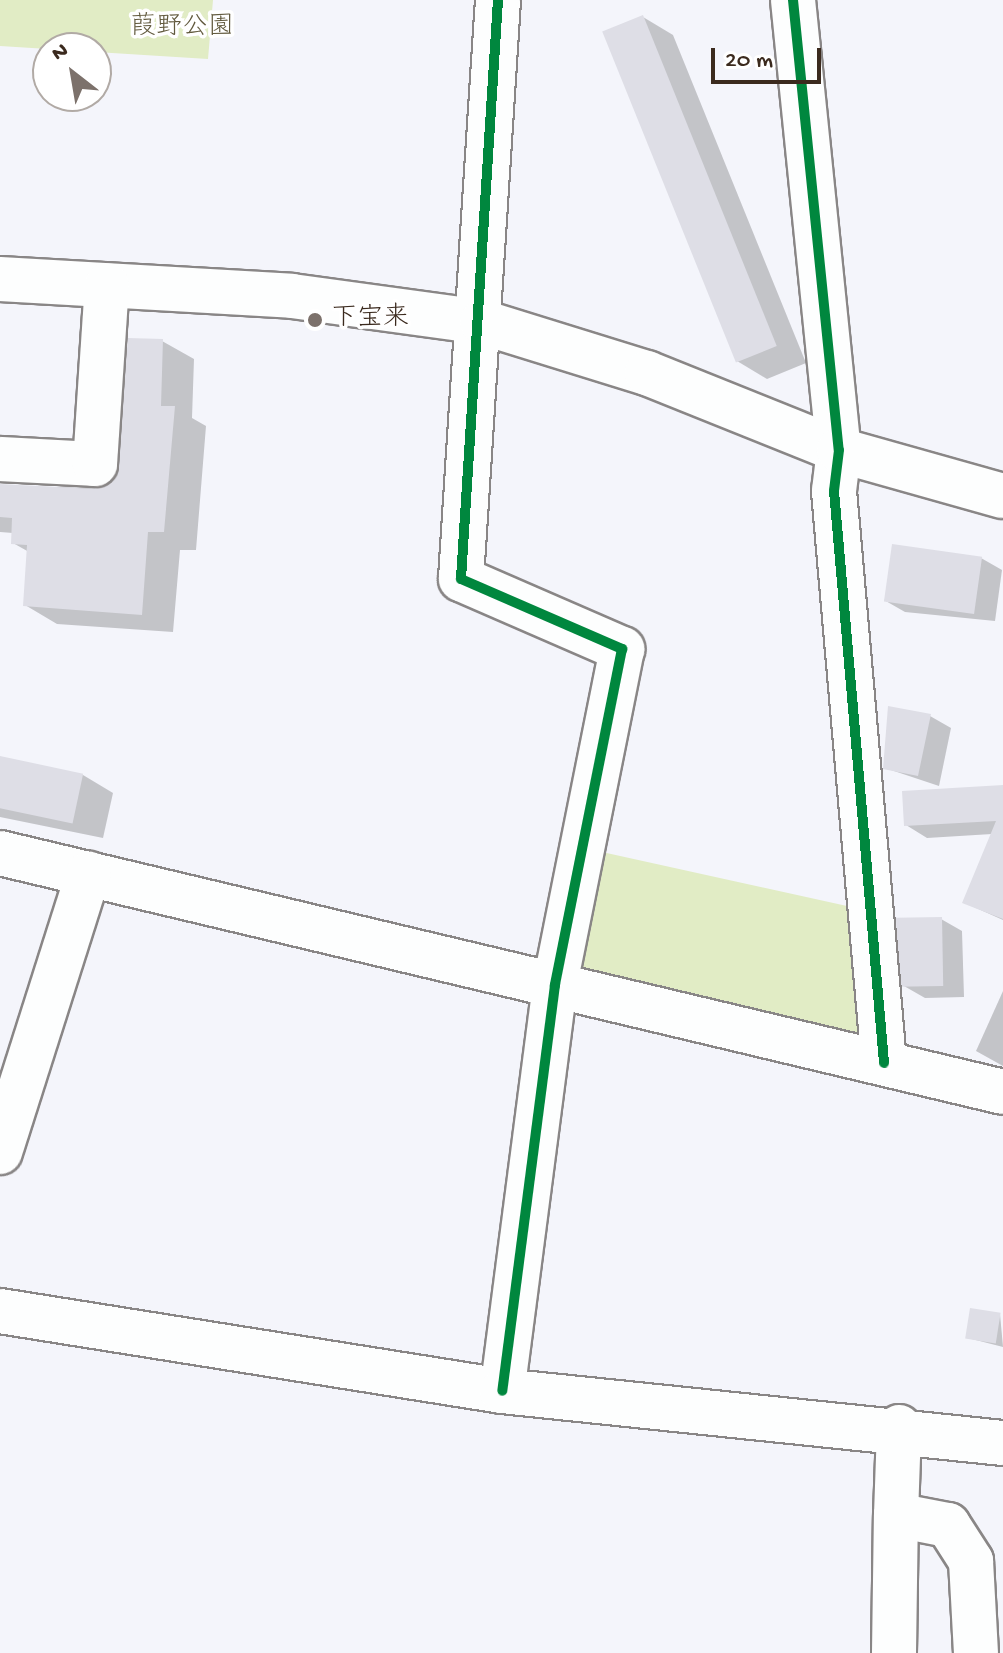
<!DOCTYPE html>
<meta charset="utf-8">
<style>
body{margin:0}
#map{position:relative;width:1003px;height:1653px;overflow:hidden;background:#f4f5fb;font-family:"Gochi Hand","Klee One",sans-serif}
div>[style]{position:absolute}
.green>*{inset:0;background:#e1ecc5}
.shadow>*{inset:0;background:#0003}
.building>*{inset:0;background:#dedee6;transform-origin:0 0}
.roads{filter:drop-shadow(2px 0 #898686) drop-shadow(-2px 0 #898686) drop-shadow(0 2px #898686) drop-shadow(0 -2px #898686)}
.minor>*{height:44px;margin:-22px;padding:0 22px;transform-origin:22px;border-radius:22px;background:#fdfefe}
.cycleway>*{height:10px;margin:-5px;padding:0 5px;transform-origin:5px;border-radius:5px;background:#00873e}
.dots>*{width:22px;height:22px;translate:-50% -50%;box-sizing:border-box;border:4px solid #fff;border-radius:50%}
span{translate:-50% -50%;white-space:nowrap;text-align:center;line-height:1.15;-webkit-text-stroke:7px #fff;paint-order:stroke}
.park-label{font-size:26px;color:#61593d}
.poi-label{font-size:26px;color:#3b2a1e}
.left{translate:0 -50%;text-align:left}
.north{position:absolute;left:32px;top:32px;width:80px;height:80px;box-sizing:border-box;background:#fff;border:2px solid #b1aaa5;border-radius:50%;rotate:329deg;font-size:22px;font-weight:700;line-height:32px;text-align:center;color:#3b2a1e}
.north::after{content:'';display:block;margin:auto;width:28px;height:36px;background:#7c716b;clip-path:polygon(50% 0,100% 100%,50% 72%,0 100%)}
.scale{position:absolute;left:711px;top:48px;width:110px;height:36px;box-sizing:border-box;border:4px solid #3b2a1e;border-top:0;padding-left:10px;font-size:24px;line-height:28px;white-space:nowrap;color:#3b2a1e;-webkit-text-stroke:6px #fff;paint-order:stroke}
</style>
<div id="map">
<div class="green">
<div style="clip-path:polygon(0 0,213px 0,208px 59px,0 46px)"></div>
<div style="clip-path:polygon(593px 850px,856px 908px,870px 1048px,571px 974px)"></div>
</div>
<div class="shadow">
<div style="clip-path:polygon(643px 17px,673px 35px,806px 363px,767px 379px,737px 361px)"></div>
<div style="clip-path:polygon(162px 341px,194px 359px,192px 418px,206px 426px,196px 550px,180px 550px,173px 632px,57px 624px,25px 605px,29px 552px,13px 543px,13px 533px,0 532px,0 486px,108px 488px,122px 466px)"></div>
<div style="clip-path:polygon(981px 558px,1002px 570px,995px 621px,905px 612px,884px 600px)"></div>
<div style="clip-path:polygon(930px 716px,951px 728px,939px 786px,885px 768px)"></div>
<div style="clip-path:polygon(0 758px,83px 775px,113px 793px,103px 838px,0 817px)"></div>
<div style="clip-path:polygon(1003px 787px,1003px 920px,965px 903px,992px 834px,927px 838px,906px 825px)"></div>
<div style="clip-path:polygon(941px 919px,962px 931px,964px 997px,925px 998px,904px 986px)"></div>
<div style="clip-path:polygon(1003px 991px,1003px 1066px,976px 1051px)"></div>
<div style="clip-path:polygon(1000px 1314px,1003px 1347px,968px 1338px)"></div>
</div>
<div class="building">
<div style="left:643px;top:15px;width:357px;height:44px;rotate:68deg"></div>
<div style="clip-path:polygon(128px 338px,163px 339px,161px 406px,175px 406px,164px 532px,148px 532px,142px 615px,23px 606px,27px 545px,11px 544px,12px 518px,0 517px,0 484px,94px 489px,115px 478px)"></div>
<div style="left:892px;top:544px;width:91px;height:58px;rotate:8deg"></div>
<div style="clip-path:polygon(888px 706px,931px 714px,918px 776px,883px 769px)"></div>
<div style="left:0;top:756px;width:85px;height:51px;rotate:12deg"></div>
<div style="clip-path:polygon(1003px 785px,1003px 919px,962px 903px,996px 821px,904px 826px,902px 791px)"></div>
<div style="left:942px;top:917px;width:69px;height:46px;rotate:89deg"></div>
<div style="left:970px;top:1308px;width:31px;height:31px;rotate:9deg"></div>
</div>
<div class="roads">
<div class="minor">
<div style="left:498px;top:0;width:580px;rotate:93.66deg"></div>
<div style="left:461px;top:579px;width:176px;rotate:23.5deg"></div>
<div style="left:622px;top:649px;width:343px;rotate:101.3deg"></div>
<div style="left:555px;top:985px;width:409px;rotate:97.4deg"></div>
<div style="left:793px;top:0;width:452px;rotate:84.2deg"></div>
<div style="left:839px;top:450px;width:41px;rotate:97deg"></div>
<div style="left:834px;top:491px;width:574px;rotate:85deg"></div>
<div style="left:0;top:279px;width:292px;rotate:3.3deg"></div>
<div style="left:292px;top:296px;width:192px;rotate:7.8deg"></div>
<div style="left:482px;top:322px;width:173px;rotate:17.2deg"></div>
<div style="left:647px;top:373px;width:207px;rotate:21.9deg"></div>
<div style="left:839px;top:450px;width:170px;rotate:15.7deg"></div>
<div style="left:0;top:459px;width:95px;rotate:3deg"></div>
<div style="left:95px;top:464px;width:179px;rotate:-86.2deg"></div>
<div style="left:0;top:853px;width:1031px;rotate:13.4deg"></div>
<div style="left:0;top:1152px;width:292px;rotate:-72.4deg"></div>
<div style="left:0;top:1311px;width:508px;rotate:9.05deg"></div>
<div style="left:502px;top:1391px;width:504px;rotate:5.93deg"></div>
<div style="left:896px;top:1515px;width:88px;rotate:-88deg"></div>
<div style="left:894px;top:1653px;width:138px;rotate:-89.2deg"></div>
<div style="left:896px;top:1515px;width:53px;rotate:10.9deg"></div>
<div style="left:948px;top:1525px;width:43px;rotate:57.4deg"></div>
<div style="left:971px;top:1561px;width:92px;rotate:86.9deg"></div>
</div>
</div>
<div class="cycleway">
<div style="left:498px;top:0;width:580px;rotate:93.66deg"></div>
<div style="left:461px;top:579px;width:176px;rotate:23.5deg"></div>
<div style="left:622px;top:649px;width:343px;rotate:101.3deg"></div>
<div style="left:555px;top:985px;width:409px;rotate:97.4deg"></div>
<div style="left:793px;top:0;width:452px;rotate:84.2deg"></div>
<div style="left:839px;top:450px;width:41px;rotate:97deg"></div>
<div style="left:834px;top:491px;width:574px;rotate:85deg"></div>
</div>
<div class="dots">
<div style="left:315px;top:320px;background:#7c716b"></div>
</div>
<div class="park-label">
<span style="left:182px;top:29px">葭野公園</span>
</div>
<div class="poi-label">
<span class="left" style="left:331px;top:320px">下宝来</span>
</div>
<div class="north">N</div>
<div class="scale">20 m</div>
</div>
